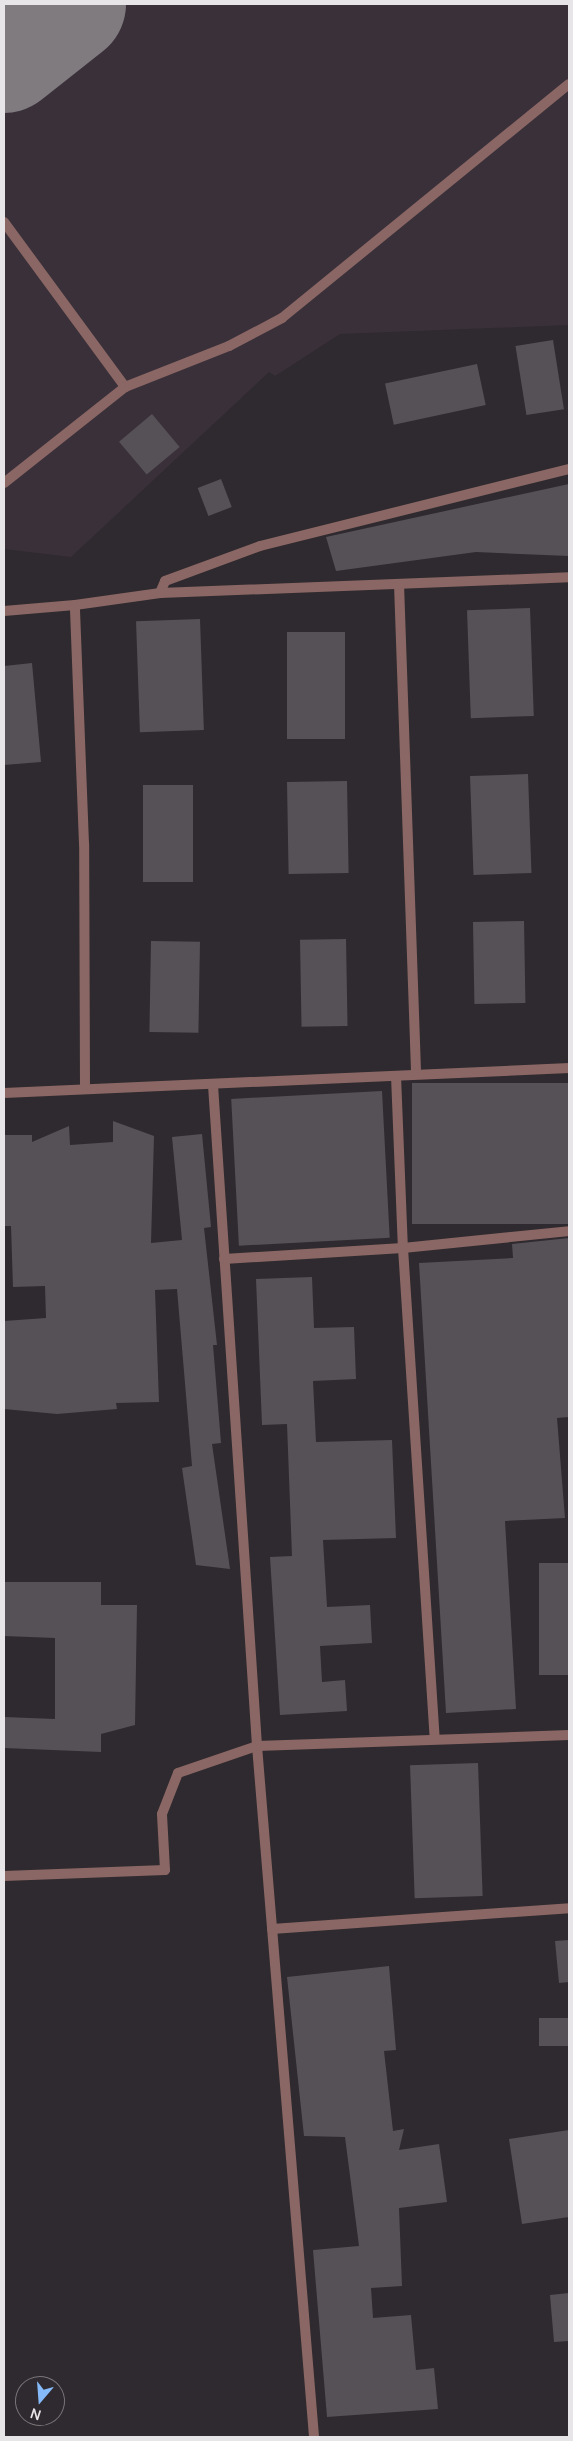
<!DOCTYPE html>
<style>
body{margin:0}
#map{position:relative;width:573px;height:2441px;overflow:hidden;background:#2f2a2f;font-family:Manrope,sans-serif}
div>[style]{position:absolute}
.built>*{inset:0;background:#3a303a}
.runway>*{height:120px;margin:-60px;padding:0 60px;transform-origin:60px;border-radius:60px;background:#7f7b7f}
.building>*{inset:0;background:#565156;transform-origin:0 0}
.service>*{height:10px;margin:-5px;padding:0 5px;transform-origin:5px;border-radius:5px;background:#8a6764}
span{translate:-50% -50%;white-space:nowrap;text-align:center;line-height:1.15;-webkit-text-stroke:4px #2f2a2f;paint-order:stroke}
.frame{position:absolute;inset:0;border:5px solid #e8e5e8;pointer-events:none}
.north{position:absolute;left:15px;top:2376px;width:50px;height:50px;box-sizing:border-box;background:#2f2a2f;border:1px solid #797579;border-radius:50%;rotate:198deg;font-size:14px;font-weight:700;line-height:20px;text-align:center;color:#e8e5e8}
.north::after{content:'';display:block;margin:auto;width:18px;height:22px;background:#86bbfb;clip-path:polygon(50% 0,100% 100%,50% 72%,0 100%)}
</style>
<div id="map">
<div class="built">
<div style="clip-path:polygon(4px 4px,569px 4px,569px 325px,340px 334px,275px 376px,269px 372px,71px 557px,4px 549px)"></div>
</div>
<div class="runway">
<div style="left:4px;top:53px;width:79px;rotate:-38.3deg"></div>
</div>
<div class="building">
<div style="left:553px;top:340px;width:70px;height:38px;rotate:81deg"></div>
<div style="left:477px;top:364px;width:42px;height:94px;rotate:78deg"></div>
<div style="left:152px;top:414px;width:43px;height:43px;rotate:50deg"></div>
<div style="left:221px;top:479px;width:30px;height:25px;rotate:69deg"></div>
<div style="clip-path:polygon(569px 484px,569px 556px,476px 552px,336px 571px,326px 537px)"></div>
<div style="left:530px;top:608px;width:108px;height:63px;rotate:88deg"></div>
<div style="left:200px;top:619px;width:111px;height:64px;rotate:88deg"></div>
<div style="left:287px;top:632px;width:58px;height:107px"></div>
<div style="clip-path:polygon(32px 663px,41px 762px,4px 765px,4px 666px)"></div>
<div style="left:528px;top:774px;width:99px;height:58px;rotate:88deg"></div>
<div style="left:347px;top:781px;width:92px;height:60px;rotate:89deg"></div>
<div style="left:143px;top:785px;width:50px;height:97px"></div>
<div style="left:524px;top:921px;width:82px;height:51px;rotate:89deg"></div>
<div style="left:346px;top:939px;width:87px;height:46px;rotate:89deg"></div>
<div style="left:151px;top:941px;width:49px;height:91px;rotate:1deg"></div>
<div style="left:569px;top:1083px;width:141px;height:157px;rotate:90deg"></div>
<div style="left:382px;top:1091px;width:147px;height:151px;rotate:87deg"></div>
<div style="clip-path:polygon(113px 1121px,154px 1136px,151px 1243px,182px 1240px,172px 1137px,202px 1134px,211px 1227px,204px 1228px,217px 1345px,213px 1345px,221px 1443px,212px 1444px,230px 1569px,196px 1565px,182px 1468px,192px 1466px,177px 1289px,155px 1290px,159px 1402px,116px 1403px,117px 1409px,57px 1414px,4px 1409px,4px 1321px,46px 1318px,45px 1286px,13px 1287px,11px 1226px,4px 1226px,4px 1135px,32px 1135px,32px 1142px,69px 1126px,70px 1145px,113px 1142px)"></div>
<div style="clip-path:polygon(569px 1238px,569px 1417px,557px 1418px,565px 1518px,505px 1521px,516px 1709px,446px 1713px,419px 1263px,513px 1258px,512px 1244px)"></div>
<div style="clip-path:polygon(312px 1277px,314px 1328px,354px 1327px,356px 1379px,313px 1381px,316px 1442px,392px 1440px,396px 1538px,323px 1540px,327px 1607px,370px 1605px,372px 1643px,320px 1646px,322px 1682px,345px 1680px,347px 1711px,280px 1715px,270px 1557px,292px 1556px,287px 1424px,262px 1425px,256px 1279px)"></div>
<div style="left:569px;top:1563px;width:112px;height:30px;rotate:90deg"></div>
<div style="clip-path:polygon(4px 1582px,101px 1582px,101px 1605px,137px 1605px,135px 1725px,101px 1734px,101px 1752px,4px 1748px,4px 1717px,55px 1719px,55px 1638px,4px 1636px)"></div>
<div style="left:478px;top:1763px;width:133px;height:68px;rotate:88deg"></div>
<div style="clip-path:polygon(569px 1940px,569px 1982px,559px 1983px,555px 1941px)"></div>
<div style="clip-path:polygon(389px 1966px,396px 2050px,384px 2051px,393px 2131px,404px 2129px,399px 2150px,439px 2144px,447px 2202px,399px 2208px,402px 2286px,371px 2288px,373px 2318px,411px 2315px,416px 2370px,434px 2368px,438px 2409px,327px 2417px,313px 2250px,359px 2246px,345px 2137px,304px 2136px,287px 1977px)"></div>
<div style="left:569px;top:2018px;width:28px;height:30px;rotate:90deg"></div>
<div style="clip-path:polygon(569px 2130px,569px 2217px,522px 2224px,509px 2139px)"></div>
<div style="clip-path:polygon(569px 2293px,569px 2341px,554px 2342px,550px 2295px)"></div>
</div>
<div class="service">
<div style="left:4px;top:222px;width:205px;rotate:53.7deg"></div>
<div style="left:4px;top:483px;width:154px;rotate:-38.4deg"></div>
<div style="left:125px;top:387px;width:112px;rotate:-21.5deg"></div>
<div style="left:229px;top:346px;width:60px;rotate:-27.8deg"></div>
<div style="left:282px;top:318px;width:370px;rotate:-39.2deg"></div>
<div style="left:399px;top:584px;width:490px;rotate:88deg"></div>
<div style="left:160px;top:593px;width:13px;rotate:-67deg"></div>
<div style="left:165px;top:581px;width:101px;rotate:-20.2deg"></div>
<div style="left:260px;top:546px;width:318px;rotate:-14deg"></div>
<div style="left:4px;top:611px;width:71px;rotate:-4.8deg"></div>
<div style="left:396px;top:1076px;width:172px;rotate:87.7deg"></div>
<div style="left:403px;top:1248px;width:492px;rotate:86.3deg"></div>
<div style="left:213px;top:1085px;width:662px;rotate:86.19deg"></div>
<div style="left:257px;top:1746px;width:693px;rotate:85.28deg"></div>
<div style="left:85px;top:1089px;width:245px;rotate:-90.2deg"></div>
<div style="left:84px;top:844px;width:239px;rotate:-92.2deg"></div>
<div style="left:75px;top:605px;width:86px;rotate:-8deg"></div>
<div style="left:160px;top:593px;width:409px;rotate:-2.2deg"></div>
<div style="left:4px;top:1093px;width:566px;rotate:-2.53deg"></div>
<div style="left:224px;top:1259px;width:179px;rotate:-3.5deg"></div>
<div style="left:403px;top:1248px;width:167px;rotate:-5.8deg"></div>
<div style="left:4px;top:1876px;width:161px;rotate:-2.1deg"></div>
<div style="left:165px;top:1870px;width:56px;rotate:-93.1deg"></div>
<div style="left:162px;top:1814px;width:44px;rotate:-68.7deg"></div>
<div style="left:178px;top:1773px;width:83px;rotate:-18.9deg"></div>
<div style="left:257px;top:1746px;width:312px;rotate:-2deg"></div>
<div style="left:272px;top:1929px;width:298px;rotate:-4deg"></div>
</div>
<div class="frame"></div>
<div class="north">N</div>
</div>
